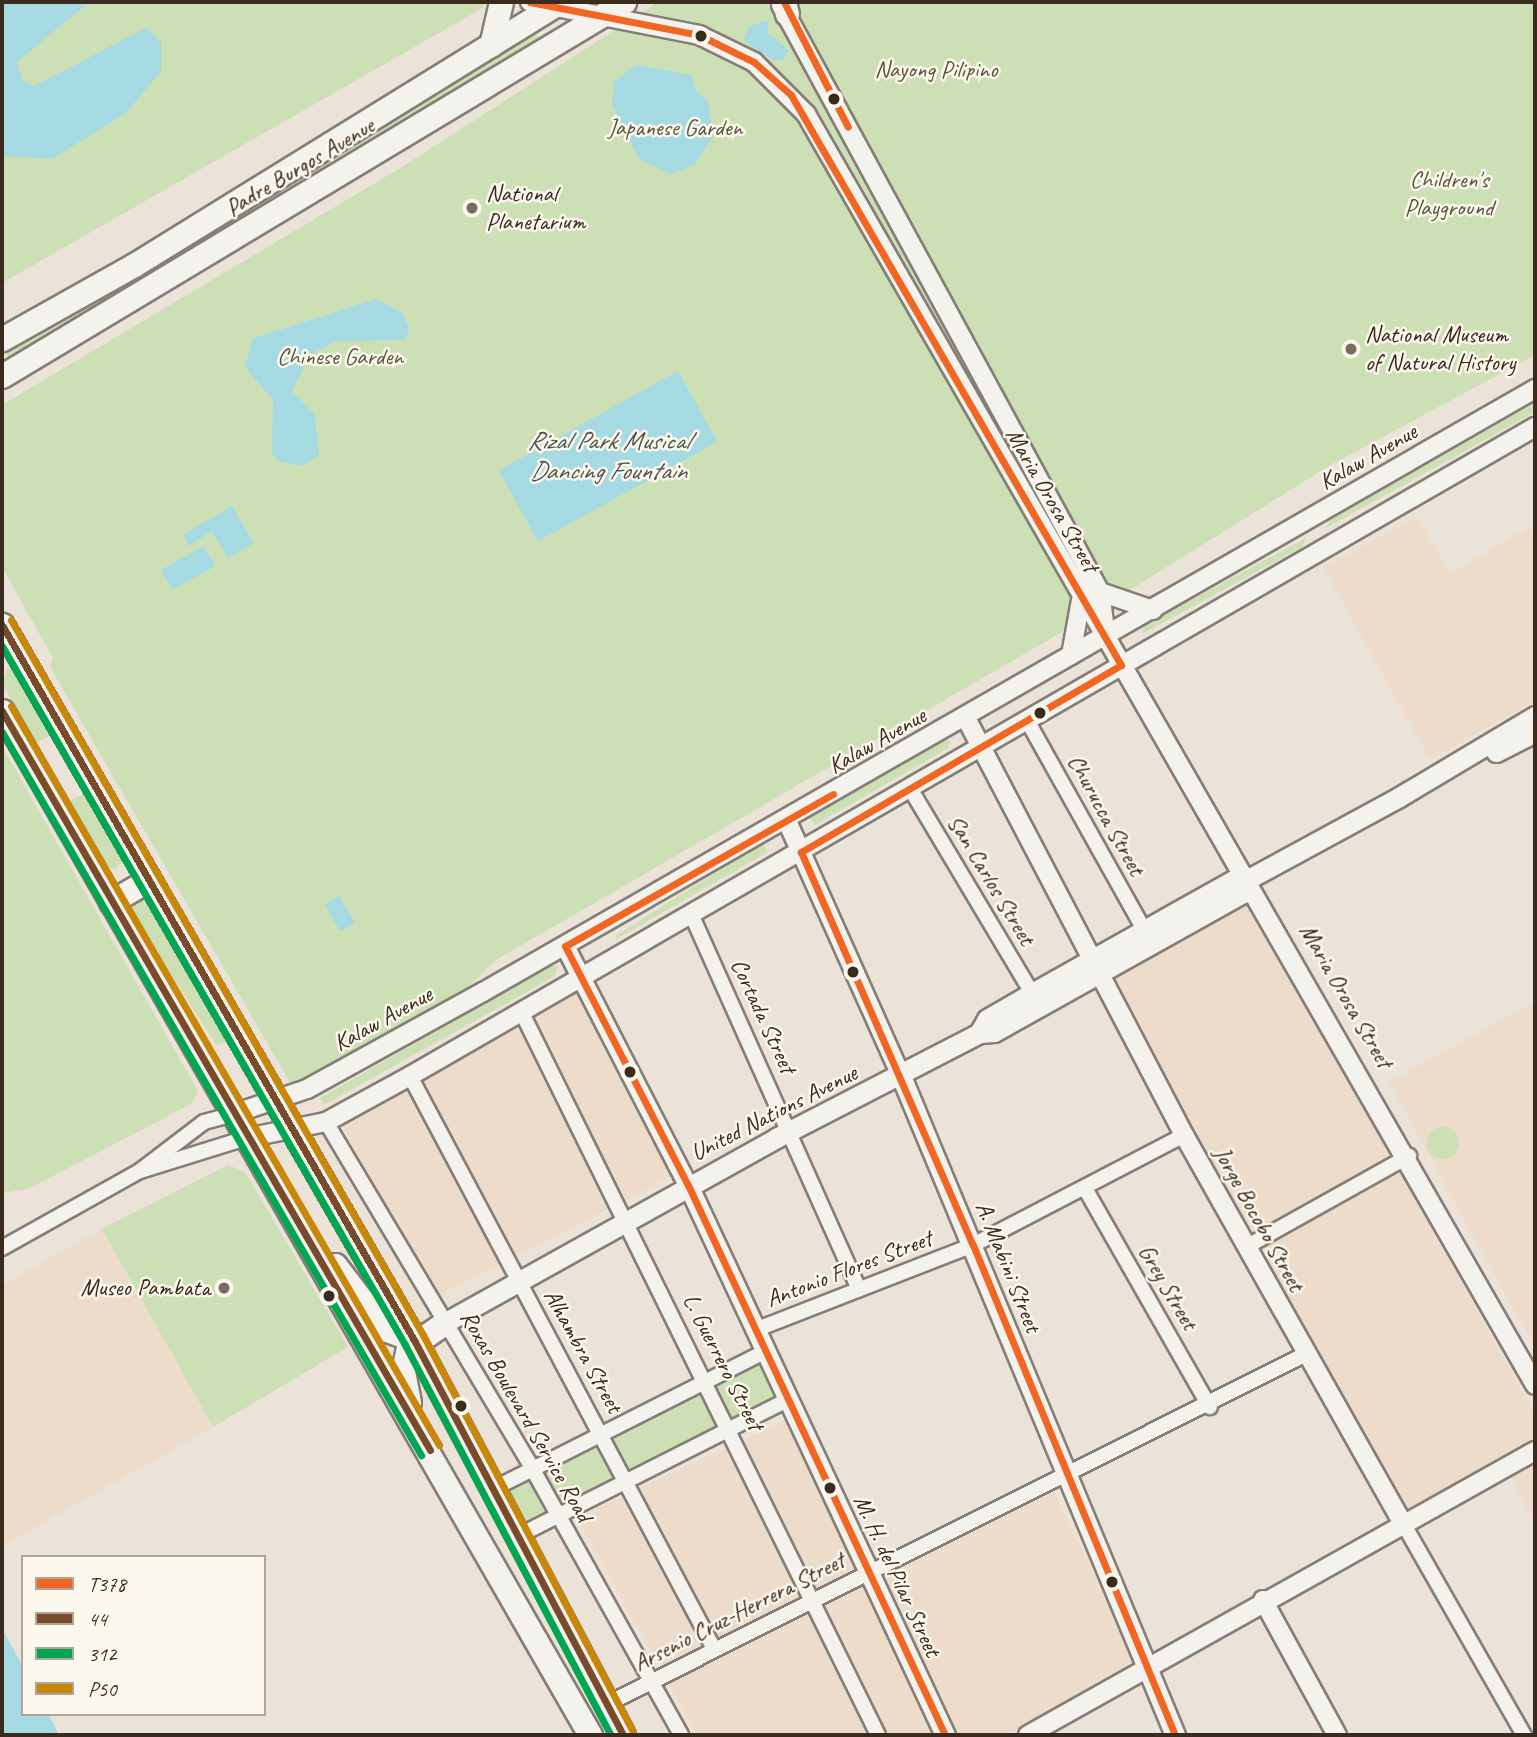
<!DOCTYPE html>
<style>
body{margin:0}
#map{position:relative;width:1537px;height:1737px;overflow:hidden;background:#ebe3d8;font-family:Caveat,sans-serif}
div>[style]{position:absolute}
.built>*{inset:0;background:#ecdcc9;transform-origin:0 0}
.green>*{inset:0;background:#ccdfb5;transform-origin:0 0}
.round{border-radius:50%}
.water>*{inset:0;background:#a6dae2;transform-origin:0 0}
.roads{filter:drop-shadow(2px 0 #857e77) drop-shadow(-2px 0 #857e77) drop-shadow(0 2px #857e77) drop-shadow(0 -2px #857e77)}
.minor>*{height:14px;margin:-7px;padding:0 7px;transform-origin:7px;border-radius:7px;background:#f4f2ed}
.tertiary>*{height:18px;margin:-9px;padding:0 9px;transform-origin:9px;border-radius:9px;background:#f4f2ed}
.secondary>*{height:19px;margin:-9.5px;padding:0 9.5px;transform-origin:9.5px;border-radius:9.5px;background:#f4f2ed}
.primary>*{height:23px;margin:-11.5px;padding:0 11.5px;transform-origin:11.5px;border-radius:11.5px;background:#f4f2ed}
.trunk>*{height:23px;margin:-11.5px;padding:0 11.5px;transform-origin:11.5px;border-radius:11.5px;background:#f4f2ed}
.bus-1>*{height:7px;margin:-3.5px;padding:0 3.5px;transform-origin:3.5px;border-radius:3.5px;background:#f26522}
.bus-2>*{height:7px;margin:-3.5px;padding:0 3.5px;transform-origin:3.5px;border-radius:3.5px;background:#7a4b2a}
.bus-3>*{height:7px;margin:-3.5px;padding:0 3.5px;transform-origin:3.5px;border-radius:3.5px;background:#00a651}
.bus-4>*{height:7px;margin:-3.5px;padding:0 3.5px;transform-origin:3.5px;border-radius:3.5px;background:#c88708}
.dots>*{width:19px;height:19px;translate:-50% -50%;box-sizing:border-box;border:4px solid #fbf7ec;border-radius:50%}
span{translate:-50% -50%;white-space:nowrap;text-align:center;line-height:1.15;-webkit-text-stroke:5px #fbf7ec;paint-order:stroke}
.park-label{font-size:24px;color:#59563d}
.street-label{font-size:24px;color:#3b2a1e}
.poi-label{font-size:24px;color:#3b2a1e}
.left{translate:0 -50%;text-align:left}
.right{translate:-100% -50%;text-align:right}
.water-label{font-size:26px;color:#4e5550;font-style:italic}
.frame{position:absolute;inset:0;border:4px solid #3b2a1e;pointer-events:none}
.legend{position:absolute;left:21px;top:1555px;width:245px;height:161px;box-sizing:border-box;background:#fbf7ec;border:2px solid #aea59a;margin:0;padding:9px 12px;list-style:none;font-size:21px;color:#3b2a1e}
.legend li{display:flex;align-items:center;gap:14px;height:35px}
.legend b{width:35px;border:2px solid #aea59a}
</style>
<div id="map">
<div class="built">
<div style="clip-path:polygon(1417px 517px,1450px 574px,1529px 527px,1535px 539px,1535px 701px,1430px 759px,1323px 567px)"></div>
<div style="clip-path:polygon(1249px 899px,1535px 1415px,1535px 1439px,1402px 1512px,1106px 978px)"></div>
<div style="left:579px;top:988px;width:210px;height:273px;rotate:63deg"></div>
<div style="clip-path:polygon(1535px 1002px,1535px 1348px,1389px 1082px)"></div>
<div style="clip-path:polygon(102px 1229px,213px 1427px,2px 1546px,2px 1285px)"></div>
<div style="clip-path:polygon(785px 1420px,866px 1586px,936px 1735px,697px 1735px,577px 1518px)"></div>
<div style="clip-path:polygon(1535px 1462px,1535px 1524px,1510px 1475px)"></div>
<div style="clip-path:polygon(1054px 1492px,1134px 1661px,1008px 1735px,957px 1735px,879px 1575px)"></div>
</div>
<div class="green">
<div style="clip-path:polygon(2px 2px,484px 2px,484px 7px,2px 283px)"></div>
<div style="clip-path:polygon(658px 2px,1535px 2px,1535px 355px,1329px 466px,1062px 632px,496px 960px,466px 989px,292px 1086px,50px 667px,53px 658px,2px 567px,2px 405px,402px 167px)"></div>
<div style="clip-path:polygon(534px 33px,543px 41px,299px 185px,300px 178px)"></div>
<div style="clip-path:polygon(278px 191px,277px 198px,10px 359px,6px 353px,45px 327px)"></div>
<div style="clip-path:polygon(1535px 403px,1535px 412px,1326px 528px,1330px 520px)"></div>
<div style="clip-path:polygon(1306px 538px,1302px 547px,1142px 634px,1143px 626px)"></div>
<div style="clip-path:polygon(7px 668px,15px 670px,52px 734px,36px 743px,2px 684px)"></div>
<div style="clip-path:polygon(943px 740px,951px 741px,948px 748px,815px 825px,810px 817px)"></div>
<div style="clip-path:polygon(2px 746px,198px 1091px,191px 1104px,28px 1189px,2px 1193px)"></div>
<div style="clip-path:polygon(87px 792px,124px 859px,115px 870px,107px 867px,70px 801px)"></div>
<div style="clip-path:polygon(763px 843px,768px 852px,616px 939px,615px 936px)"></div>
<div style="clip-path:polygon(139px 899px,149px 903px,227px 1041px,217px 1046px,152px 945px,131px 910px)"></div>
<div style="clip-path:polygon(550px 966px,558px 966px,555px 976px,324px 1105px,320px 1098px)"></div>
<div class="round" style="left:1427px;top:1127px;width:32px;height:32px"></div>
<div style="clip-path:polygon(228px 1165px,245px 1172px,348px 1347px,213px 1427px,102px 1229px)"></div>
<div style="left:770px;top:1355px;width:43px;height:298px;rotate:64deg"></div>
</div>
<div class="water">
<div style="clip-path:polygon(2px 2px,89px 2px,17px 62px,22px 81px,34px 86px,146px 28px,161px 42px,161px 71px,126px 113px,52px 159px,2px 156px)"></div>
<div style="clip-path:polygon(767px 20px,768px 33px,788px 50px,784px 60px,775px 61px,744px 41px,748px 27px)"></div>
<div style="clip-path:polygon(636px 65px,692px 75px,696px 91px,708px 101px,713px 136px,695px 164px,671px 174px,639px 159px,612px 105px,614px 82px)"></div>
<div style="clip-path:polygon(376px 299px,403px 313px,409px 331px,405px 340px,336px 341px,310px 355px,292px 391px,315px 415px,319px 455px,302px 466px,279px 462px,272px 453px,273px 400px,245px 367px,252px 339px)"></div>
<div style="left:678px;top:371px;width:81px;height:205px;rotate:61deg"></div>
<div style="clip-path:polygon(232px 506px,254px 543px,228px 558px,211px 531px,189px 546px,183px 535px)"></div>
<div style="left:204px;top:546px;width:23px;height:49px;rotate:61deg"></div>
<div style="left:339px;top:896px;width:31px;height:17px;rotate:59deg"></div>
<div style="clip-path:polygon(2px 1628px,23px 1667px,23px 1714px,48px 1714px,59px 1735px,2px 1735px)"></div>
</div>
<div class="roads">
<div class="minor">
<div style="left:1028px;top:722px;width:240px;rotate:60.8deg"></div>
<div style="left:911px;top:790px;width:236px;rotate:59.2deg"></div>
<div style="left:692px;top:916px;width:409px;rotate:65.9deg"></div>
<div style="left:522px;top:1013px;width:805px;rotate:63.75deg"></div>
<div style="left:410px;top:1076px;width:649px;rotate:62.05deg"></div>
<div style="left:326px;top:1122px;width:403px;rotate:59.2deg"></div>
<div style="left:532px;top:1468px;width:306px;rotate:60.8deg"></div>
<div style="left:141px;top:1170px;width:79px;rotate:-37.3deg"></div>
<div style="left:204px;top:1122px;width:30px;rotate:-15deg"></div>
<div style="left:1086px;top:1190px;width:250px;rotate:60.3deg"></div>
<div style="left:1246px;top:1247px;width:187px;rotate:-29.2deg"></div>
<div style="left:2px;top:1248px;width:158px;rotate:-29.2deg"></div>
<div style="left:140px;top:1171px;width:111px;rotate:-17.3deg"></div>
<div style="left:755px;top:1330px;width:234px;rotate:-21.3deg"></div>
<div style="left:973px;top:1245px;width:238px;rotate:-27.5deg"></div>
<div style="left:491px;top:1490px;width:306px;rotate:-26.8deg"></div>
<div style="left:1403px;top:1523px;width:244px;rotate:60.3deg"></div>
<div style="left:516px;top:1537px;width:304px;rotate:-26.8deg"></div>
<div style="left:607px;top:1704px;width:782px;rotate:-26.6deg"></div>
</div>
<div class="tertiary">
<div style="left:530px;top:2px;width:172px;rotate:11deg"></div>
<div style="left:699px;top:35px;width:61px;rotate:26.1deg"></div>
<div style="left:754px;top:62px;width:74px;rotate:45deg"></div>
<div style="left:806px;top:114px;width:1465px;rotate:60.16deg"></div>
<div style="left:781px;top:5px;width:668px;rotate:61.48deg"></div>
<div style="left:1100px;top:592px;width:45px;rotate:82.4deg"></div>
<div style="left:1100px;top:592px;width:56px;rotate:18.8deg"></div>
<div style="left:1071px;top:655px;width:56px;rotate:-79.7deg"></div>
<div style="left:966px;top:718px;width:471px;rotate:62.4deg"></div>
<div style="left:1184px;top:1135px;width:446px;rotate:60.6deg"></div>
<div style="left:787px;top:821px;width:279px;rotate:65.9deg"></div>
<div style="left:565px;top:946px;width:269px;rotate:62.8deg"></div>
<div style="left:233px;top:1114px;width:78px;rotate:-18.7deg"></div>
<div style="left:307px;top:1089px;width:201px;rotate:-28.9deg"></div>
<div style="left:483px;top:992px;width:1213px;rotate:-29.82deg"></div>
<div style="left:246px;top:1138px;width:82px;rotate:-11.3deg"></div>
<div style="left:326px;top:1122px;width:96px;rotate:-28.7deg"></div>
<div style="left:410px;top:1076px;width:1299px;rotate:-29.98deg"></div>
<div style="left:1263px;top:1600px;width:154px;rotate:61.3deg"></div>
<div style="left:1028px;top:1735px;width:581px;rotate:-29.26deg"></div>
</div>
<div class="secondary">
<div style="left:1496px;top:752px;width:44px;rotate:-27.1deg"></div>
<div style="left:979px;top:1033px;width:16px;rotate:-60deg"></div>
<div style="left:987px;top:1019px;width:52px;rotate:-30deg"></div>
<div style="left:1032px;top:993px;width:233px;rotate:-29.3deg"></div>
<div style="left:1235px;top:879px;width:15px;rotate:-4deg"></div>
<div style="left:1250px;top:878px;width:170px;rotate:-28.5deg"></div>
<div style="left:1399px;top:797px;width:158px;rotate:-30.8deg"></div>
<div style="left:901px;top:1076px;width:714px;rotate:67.42deg"></div>
<div style="left:688px;top:1185px;width:607px;rotate:64.95deg"></div>
<div style="left:446px;top:1322px;width:378px;rotate:-29.1deg"></div>
<div style="left:776px;top:1138px;width:229px;rotate:-27.3deg"></div>
<div style="left:979px;top:1033px;width:15px;rotate:-4deg"></div>
<div style="left:994px;top:1032px;width:285px;rotate:-29.2deg"></div>
<div style="left:1243px;top:893px;width:17px;rotate:-65deg"></div>
</div>
<div class="primary">
<div style="left:784px;top:2px;width:12px;rotate:76deg"></div>
<div style="left:491px;top:45px;width:44px;rotate:-76.9deg"></div>
<div style="left:2px;top:339px;width:151px;rotate:-29.3deg"></div>
<div style="left:134px;top:265px;width:501px;rotate:-31.69deg"></div>
<div style="left:2px;top:376px;width:726px;rotate:-31.02deg"></div>
</div>
<div class="trunk">
<div style="left:2px;top:625px;width:825px;rotate:60.05deg"></div>
<div style="left:414px;top:1340px;width:447px;rotate:62.1deg"></div>
<div style="left:2px;top:711px;width:1181px;rotate:60.13deg"></div>
<div style="left:111px;top:902px;width:43px;rotate:-30.7deg"></div>
<div style="left:335px;top:1265px;width:81px;rotate:52.6deg"></div>
<div style="left:384px;top:1329px;width:32px;rotate:20deg"></div>
<div style="left:409px;top:1402px;width:32px;rotate:-101deg"></div>
<div style="left:403px;top:1371px;width:24px;rotate:-78deg"></div>
<div style="left:408px;top:1348px;width:46px;rotate:-34.4deg"></div>
</div>
</div>
<div class="bus-1">
<div style="left:530px;top:2px;width:172px;rotate:11deg"></div>
<div style="left:699px;top:35px;width:61px;rotate:26.1deg"></div>
<div style="left:754px;top:62px;width:50px;rotate:41.7deg"></div>
<div style="left:791px;top:95px;width:659px;rotate:59.93deg"></div>
<div style="left:1121px;top:665px;width:371px;rotate:149.7deg"></div>
<div style="left:801px;top:852px;width:429px;rotate:66.4deg"></div>
<div style="left:973px;top:1245px;width:530px;rotate:67.6deg"></div>
<div style="left:784px;top:2px;width:140px;rotate:62.9deg"></div>
<div style="left:833px;top:794px;width:308px;rotate:150.4deg"></div>
<div style="left:565px;top:946px;width:269px;rotate:62.8deg"></div>
<div style="left:688px;top:1185px;width:607px;rotate:64.95deg"></div>
</div>
<div class="bus-2">
<div style="left:2px;top:625px;width:825px;rotate:60.05deg"></div>
<div style="left:414px;top:1340px;width:447px;rotate:62.1deg"></div>
<div style="left:2px;top:711px;width:854px;rotate:59.92deg"></div>
</div>
<div class="bus-3">
<div style="left:2px;top:646px;width:807px;rotate:60.03deg"></div>
<div style="left:405px;top:1345px;width:441px;rotate:62.2deg"></div>
<div style="left:2px;top:732px;width:836px;rotate:59.91deg"></div>
</div>
<div class="bus-4">
<div style="left:11px;top:620px;width:825px;rotate:60.05deg"></div>
<div style="left:423px;top:1335px;width:447px;rotate:62.1deg"></div>
<div style="left:11px;top:706px;width:854px;rotate:59.92deg"></div>
</div>
<div class="dots">
<div style="left:701px;top:36px;background:#3b2a1e"></div>
<div style="left:834px;top:99px;background:#3b2a1e"></div>
<div style="left:472px;top:208px;background:#796b5f"></div>
<div style="left:1351px;top:349px;background:#796b5f"></div>
<div style="left:1040px;top:713px;background:#3b2a1e"></div>
<div style="left:853px;top:972px;background:#3b2a1e"></div>
<div style="left:630px;top:1072px;background:#3b2a1e"></div>
<div style="left:224px;top:1288px;background:#796b5f"></div>
<div style="left:329px;top:1296px;background:#3b2a1e"></div>
<div style="left:461px;top:1406px;background:#3b2a1e"></div>
<div style="left:830px;top:1488px;background:#3b2a1e"></div>
<div style="left:1112px;top:1582px;background:#3b2a1e"></div>
</div>
<div class="park-label">
<span style="left:936px;top:70px">Nayong Pilipino</span>
<span style="left:675px;top:128px">Japanese Garden</span>
<span style="left:1449px;top:194px">Children's<br>Playground</span>
<span style="left:340px;top:357px">Chinese Garden</span>
</div>
<div class="street-label">
<span style="left:300px;top:167px;rotate:-31deg">Padre Burgos Avenue</span>
<span style="left:1368px;top:457px;rotate:-30deg">Kalaw Avenue</span>
<span style="left:1052px;top:500px;rotate:60deg">Maria Orosa Street</span>
<span style="left:877px;top:741px;rotate:-30deg">Kalaw Avenue</span>
<span style="left:1106px;top:815px;rotate:61deg">Churucca Street</span>
<span style="left:991px;top:880px;rotate:59deg">San Carlos Street</span>
<span style="left:1346px;top:996px;rotate:60deg">Maria Orosa Street</span>
<span style="left:763px;top:1016px;rotate:65deg">Cortada Street</span>
<span style="left:383px;top:1019px;rotate:-29deg">Kalaw Avenue</span>
<span style="left:774px;top:1113px;rotate:-27deg">United Nations Avenue</span>
<span style="left:1259px;top:1219px;rotate:61deg">Jorge Bocobo Street</span>
<span style="left:1008px;top:1267px;rotate:68deg">A. Mabini Street</span>
<span style="left:849px;top:1269px;rotate:-21deg">Antonio Flores Street</span>
<span style="left:1168px;top:1287px;rotate:60deg">Grey Street</span>
<span style="left:583px;top:1351px;rotate:61deg">Alhambra Street</span>
<span style="left:723px;top:1362px;rotate:63deg">L. Guerrero Street</span>
<span style="left:526px;top:1416px;rotate:60deg">Roxas Boulevard Service Road</span>
<span style="left:897px;top:1576px;rotate:65deg">M. H. del Pilar Street</span>
<span style="left:739px;top:1612px;rotate:-27deg">Arsenio Cruz-Herrera Street</span>
</div>
<div class="poi-label">
<span class="left" style="left:486px;top:208px">National<br>Planetarium</span>
<span class="left" style="left:1365px;top:349px">National Museum<br>of Natural History</span>
<span class="right" style="left:210px;top:1288px">Museo Pambata</span>
</div>
<div class="water-label">
<span style="left:608px;top:456px">Rizal Park Musical<br>Dancing Fountain</span>
</div>
<div class="frame"></div>
<ul class="legend">
<li><b style="height:9px;background:#f26522"></b>T378</li>
<li><b style="height:9px;background:#7a4b2a"></b>44</li>
<li><b style="height:9px;background:#00a651"></b>312</li>
<li><b style="height:9px;background:#c88708"></b>P50</li>
</ul>
</div>
